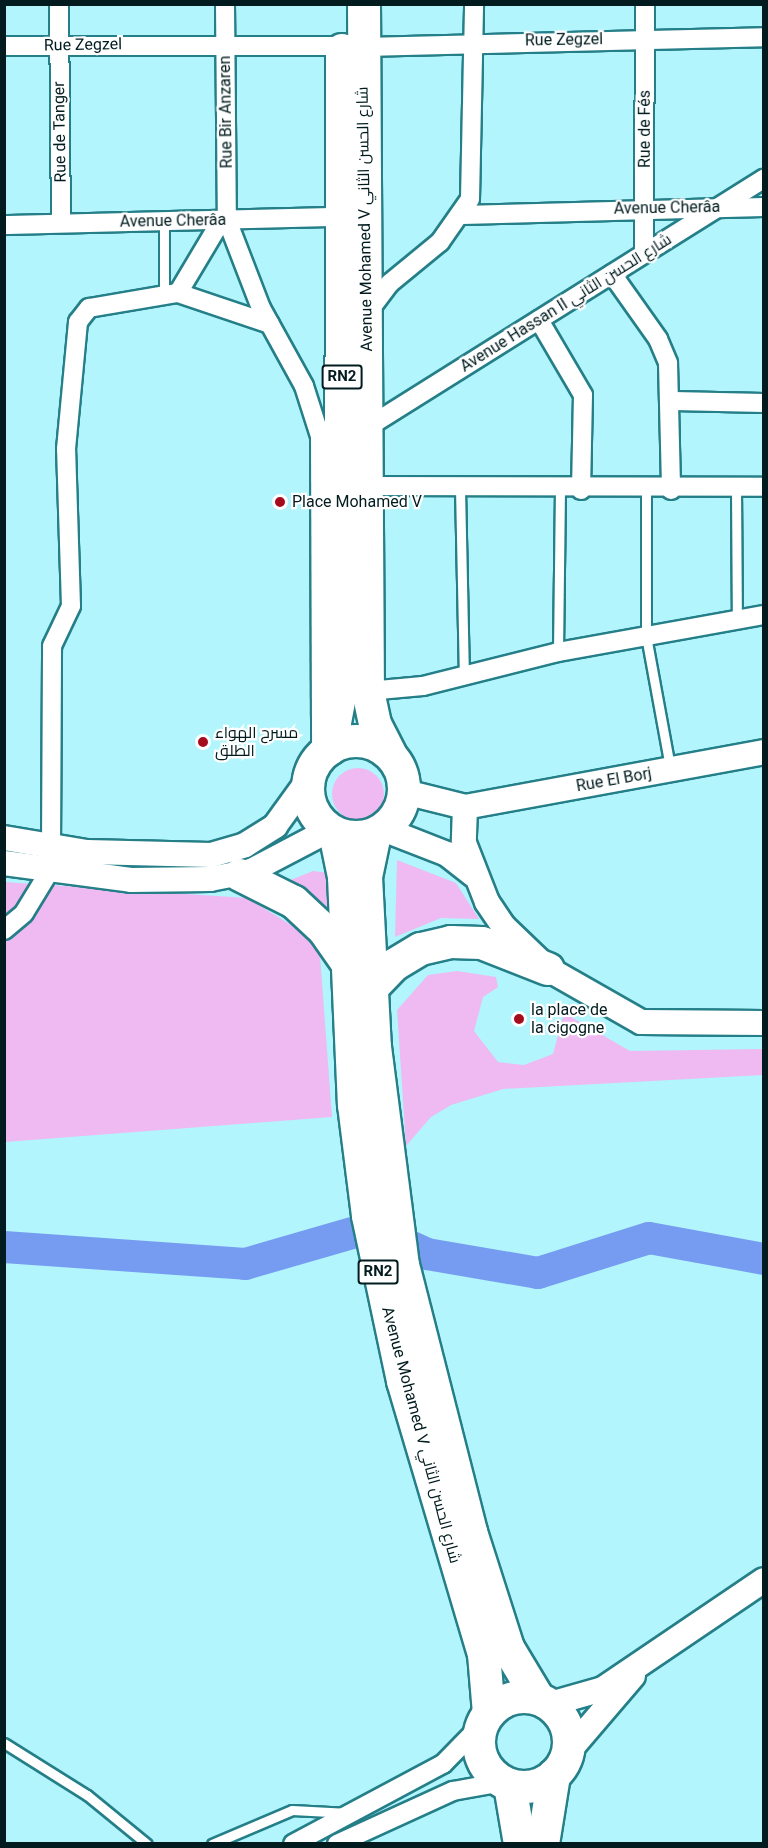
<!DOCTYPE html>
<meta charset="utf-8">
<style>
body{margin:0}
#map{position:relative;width:768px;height:1848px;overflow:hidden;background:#b3f5fc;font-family:Roboto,Cairo,sans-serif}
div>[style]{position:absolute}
.green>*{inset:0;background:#eebaf1}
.round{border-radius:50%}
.river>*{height:32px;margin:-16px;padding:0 16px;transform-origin:16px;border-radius:16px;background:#769cf1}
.roads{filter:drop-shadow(2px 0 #257f88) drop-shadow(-2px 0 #257f88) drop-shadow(0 2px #257f88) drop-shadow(0 -2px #257f88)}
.lane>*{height:9px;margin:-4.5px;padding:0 4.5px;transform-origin:4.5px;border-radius:4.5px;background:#fff}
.street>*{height:18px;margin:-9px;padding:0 9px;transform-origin:9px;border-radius:9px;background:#fff}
.secondary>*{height:24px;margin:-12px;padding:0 12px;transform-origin:12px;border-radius:12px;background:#fff}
.highway>*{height:32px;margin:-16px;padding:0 16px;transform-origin:16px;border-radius:16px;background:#fff}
.highway>.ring{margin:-16px;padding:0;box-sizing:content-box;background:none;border:32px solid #fff;border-radius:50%}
.dots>*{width:16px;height:16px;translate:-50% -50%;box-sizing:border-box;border:3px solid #fff;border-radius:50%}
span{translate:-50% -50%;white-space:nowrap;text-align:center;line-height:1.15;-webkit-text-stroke:4.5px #fff;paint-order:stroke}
.shield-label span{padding:2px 4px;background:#fff;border:2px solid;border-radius:4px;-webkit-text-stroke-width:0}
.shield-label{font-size:15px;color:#011b1e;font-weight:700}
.street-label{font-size:16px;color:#011b1e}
.poi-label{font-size:16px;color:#011b1e}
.left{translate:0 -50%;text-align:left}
.frame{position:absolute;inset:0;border:6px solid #011b1e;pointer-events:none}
</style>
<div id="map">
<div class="green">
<div class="round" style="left:332px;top:768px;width:52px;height:52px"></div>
<div style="clip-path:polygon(397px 860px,456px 883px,479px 919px,441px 918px,395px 937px)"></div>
<div style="clip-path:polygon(313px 871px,329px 873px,330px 909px,288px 881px)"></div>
<div style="clip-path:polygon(4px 882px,247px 898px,319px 942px,332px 1117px,5px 1142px)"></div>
<div style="clip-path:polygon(457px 971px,496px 977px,498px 987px,483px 997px,474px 1031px,498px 1062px,524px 1065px,553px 1054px,564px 1013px,630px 1051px,763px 1049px,763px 1075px,503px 1089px,451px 1105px,431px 1117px,406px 1146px,397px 1010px,428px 975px)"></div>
</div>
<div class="river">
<div style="left:4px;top:1247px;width:242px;rotate:4deg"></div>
<div style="left:245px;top:1264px;width:130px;rotate:-16.1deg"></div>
<div style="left:370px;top:1228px;width:63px;rotate:24.5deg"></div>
<div style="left:427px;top:1254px;width:113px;rotate:9.7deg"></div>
<div style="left:538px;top:1273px;width:116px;rotate:-17.5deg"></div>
<div style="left:649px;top:1238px;width:117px;rotate:10.3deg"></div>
</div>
<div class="roads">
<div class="lane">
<div style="left:164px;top:221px;width:76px;rotate:90deg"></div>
<div style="left:460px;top:488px;width:188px;rotate:88.8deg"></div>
<div style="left:736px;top:488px;width:132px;rotate:89.6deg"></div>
<div style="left:646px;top:490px;width:146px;rotate:90deg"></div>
<div style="left:646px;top:636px;width:133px;rotate:79.6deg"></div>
<div style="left:558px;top:652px;width:163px;rotate:-89.3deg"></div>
<div style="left:4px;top:1743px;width:98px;rotate:32.1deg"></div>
<div style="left:87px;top:1795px;width:77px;rotate:39.2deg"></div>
<div style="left:212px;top:1844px;width:87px;rotate:-23deg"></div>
<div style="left:292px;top:1810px;width:57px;rotate:3deg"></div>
</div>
<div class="street">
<div style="left:59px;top:4px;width:219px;rotate:89.5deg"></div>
<div style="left:225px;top:4px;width:216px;rotate:89.5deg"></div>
<div style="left:227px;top:220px;width:94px;rotate:68.9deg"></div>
<div style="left:261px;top:308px;width:89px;rotate:61.1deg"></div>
<div style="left:304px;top:386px;width:52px;rotate:72.3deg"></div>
<div style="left:320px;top:436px;width:306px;rotate:89.8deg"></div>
<div style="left:4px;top:46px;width:338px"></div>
<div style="left:364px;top:47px;width:400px;rotate:-1.4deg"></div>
<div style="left:462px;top:215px;width:302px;rotate:-1.5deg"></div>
<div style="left:4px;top:225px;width:338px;rotate:-1.4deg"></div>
<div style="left:644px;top:253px;width:249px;rotate:-89.8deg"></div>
<div style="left:612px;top:274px;width:80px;rotate:54.7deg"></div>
<div style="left:658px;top:339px;width:26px;rotate:67deg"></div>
<div style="left:668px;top:363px;width:127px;rotate:88.6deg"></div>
<div style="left:178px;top:293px;width:97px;rotate:18.6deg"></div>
<div style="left:368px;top:312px;width:36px;rotate:-53deg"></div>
<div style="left:390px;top:283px;width:65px;rotate:-39.4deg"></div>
<div style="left:440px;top:242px;width:52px;rotate:-55.1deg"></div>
<div style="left:470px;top:199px;width:195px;rotate:-88.8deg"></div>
<div style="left:539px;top:320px;width:87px;rotate:59.6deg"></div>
<div style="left:583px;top:395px;width:95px;rotate:91.2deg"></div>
<div style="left:673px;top:401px;width:91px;rotate:1.3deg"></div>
<div style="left:368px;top:427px;width:467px;rotate:-32.1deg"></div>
<div style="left:367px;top:486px;width:397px;rotate:0.1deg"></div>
<div style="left:368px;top:691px;width:55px;rotate:-5.2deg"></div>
<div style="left:423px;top:686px;width:139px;rotate:-14.1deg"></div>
<div style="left:558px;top:652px;width:209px;rotate:-10.2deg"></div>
<div style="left:51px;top:848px;width:202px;rotate:-89.7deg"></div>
<div style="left:52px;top:646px;width:44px;rotate:-64.6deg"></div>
<div style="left:71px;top:606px;width:157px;rotate:-91.8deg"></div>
<div style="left:66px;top:449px;width:128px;rotate:-84.6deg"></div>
<div style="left:78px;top:322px;width:18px;rotate:-52deg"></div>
<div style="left:89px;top:308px;width:90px;rotate:-9.6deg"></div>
<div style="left:178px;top:293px;width:84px;rotate:-59.2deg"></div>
<div style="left:4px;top:930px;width:26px;rotate:-40deg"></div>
<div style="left:24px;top:913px;width:48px;rotate:-58.6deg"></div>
<div style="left:293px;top:1844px;width:170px;rotate:-28.1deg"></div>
<div style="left:443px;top:1764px;width:56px;rotate:-45.7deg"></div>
<div style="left:337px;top:1844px;width:128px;rotate:-24.6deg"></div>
<div style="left:453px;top:1791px;width:51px;rotate:-10.2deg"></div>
</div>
<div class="secondary">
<div style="left:405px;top:792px;width:62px;rotate:14deg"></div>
<div style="left:465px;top:807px;width:304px;rotate:-10.4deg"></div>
<div style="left:465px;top:807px;width:36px;rotate:92deg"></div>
<div style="left:464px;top:843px;width:63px;rotate:68.7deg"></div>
<div style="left:487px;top:902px;width:30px;rotate:56deg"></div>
<div style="left:504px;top:927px;width:61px;rotate:43.7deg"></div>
<div style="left:548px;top:969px;width:107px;rotate:29.7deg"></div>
<div style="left:641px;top:1022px;width:123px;rotate:0.5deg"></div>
<div style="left:383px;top:829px;width:69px;rotate:21.3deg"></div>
<div style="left:447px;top:854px;width:34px;rotate:38deg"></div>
<div style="left:4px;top:838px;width:84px;rotate:9.6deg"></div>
<div style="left:87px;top:852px;width:124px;rotate:1.4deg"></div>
<div style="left:211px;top:855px;width:35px;rotate:-16deg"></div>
<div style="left:245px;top:845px;width:36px;rotate:-32deg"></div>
<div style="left:275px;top:826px;width:58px;rotate:-54.1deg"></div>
<div style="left:4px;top:863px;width:128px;rotate:7.6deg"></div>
<div style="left:131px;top:880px;width:79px;rotate:-0.7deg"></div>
<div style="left:210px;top:879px;width:42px;rotate:-11deg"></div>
<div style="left:251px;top:871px;width:88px;rotate:-27.7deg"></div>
<div style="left:550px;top:1704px;width:55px;rotate:-15.8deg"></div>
<div style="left:603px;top:1689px;width:194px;rotate:-34.1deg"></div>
<div style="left:568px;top:1752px;width:100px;rotate:-49.5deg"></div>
</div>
<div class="highway">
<div style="left:364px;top:4px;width:687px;rotate:89.67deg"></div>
<div style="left:368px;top:691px;width:34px;rotate:78deg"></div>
<div style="left:375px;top:724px;width:34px;rotate:63deg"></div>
<div class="ring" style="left:308px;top:741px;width:64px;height:64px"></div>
<div style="left:330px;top:749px;width:59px;rotate:-79.3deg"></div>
<div style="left:341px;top:691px;width:641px;rotate:-89.91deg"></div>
<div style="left:335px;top:833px;width:45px;rotate:78.4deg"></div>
<div style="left:344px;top:877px;width:228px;rotate:87.5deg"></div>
<div style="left:354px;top:1105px;width:112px;rotate:82.8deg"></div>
<div style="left:368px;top:1216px;width:169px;rotate:78deg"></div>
<div style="left:403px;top:1381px;width:285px;rotate:73.5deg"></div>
<div style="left:484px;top:1654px;width:59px;rotate:85.2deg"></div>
<div style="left:375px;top:834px;width:44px;rotate:101.8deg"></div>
<div style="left:366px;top:877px;width:170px;rotate:87deg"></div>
<div style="left:375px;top:1047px;width:220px;rotate:82.7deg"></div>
<div style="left:403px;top:1265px;width:276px;rotate:75.7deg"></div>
<div style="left:471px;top:1532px;width:122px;rotate:72.3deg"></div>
<div style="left:508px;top:1648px;width:58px;rotate:59deg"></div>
<div style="left:240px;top:875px;width:60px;rotate:26.6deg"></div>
<div style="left:294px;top:902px;width:41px;rotate:43deg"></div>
<div style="left:324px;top:930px;width:40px;rotate:55.1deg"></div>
<div style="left:372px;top:988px;width:32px;rotate:-46deg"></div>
<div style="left:394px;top:965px;width:31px;rotate:-31deg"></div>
<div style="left:421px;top:949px;width:31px;rotate:-13deg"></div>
<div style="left:451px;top:942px;width:31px;rotate:2deg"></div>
<div style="left:482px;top:943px;width:71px;rotate:21.5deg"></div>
<div class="ring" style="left:479px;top:1697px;width:58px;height:58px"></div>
<div style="left:510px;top:1785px;width:60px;rotate:80.4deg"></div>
<div style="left:543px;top:1844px;width:70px;rotate:-80.9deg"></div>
</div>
</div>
<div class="dots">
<div style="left:280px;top:502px;background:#a50c1c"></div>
<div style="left:203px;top:742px;background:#a50c1c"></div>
<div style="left:519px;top:1019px;background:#a50c1c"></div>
</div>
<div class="shield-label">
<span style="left:342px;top:377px">RN2</span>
<span style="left:378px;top:1272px">RN2</span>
</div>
<div class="street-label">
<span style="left:564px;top:40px;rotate:-1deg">Rue Zegzel</span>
<span style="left:83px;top:45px;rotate:-1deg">Rue Zegzel</span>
<span style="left:226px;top:112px;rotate:-91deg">Rue Bir Anzaren</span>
<span style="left:645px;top:129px;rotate:-90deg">Rue de Fés</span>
<span style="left:60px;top:132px;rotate:-91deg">Rue de Tanger</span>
<span style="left:667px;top:208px;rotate:-1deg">Avenue Cherâa</span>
<span style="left:365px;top:219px;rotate:-91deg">Avenue Mohamed V شارع الحسن الثاني</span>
<span style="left:173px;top:221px;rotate:-1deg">Avenue Cherâa</span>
<span style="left:566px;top:303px;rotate:-32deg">Avenue Hassan II شارع الحسن الثاني</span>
<span style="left:614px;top:780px;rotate:-10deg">Rue El Borj</span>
<span style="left:421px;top:1435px;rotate:75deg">Avenue Mohamed V شارع الحسن الثاني</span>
</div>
<div class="poi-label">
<span class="left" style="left:292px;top:502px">Place Mohamed V</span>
<span class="left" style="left:215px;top:742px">مسرح الهواء<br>الطلق</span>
<span class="left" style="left:531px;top:1019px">la place de<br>la cigogne</span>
</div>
<div class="frame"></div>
</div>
